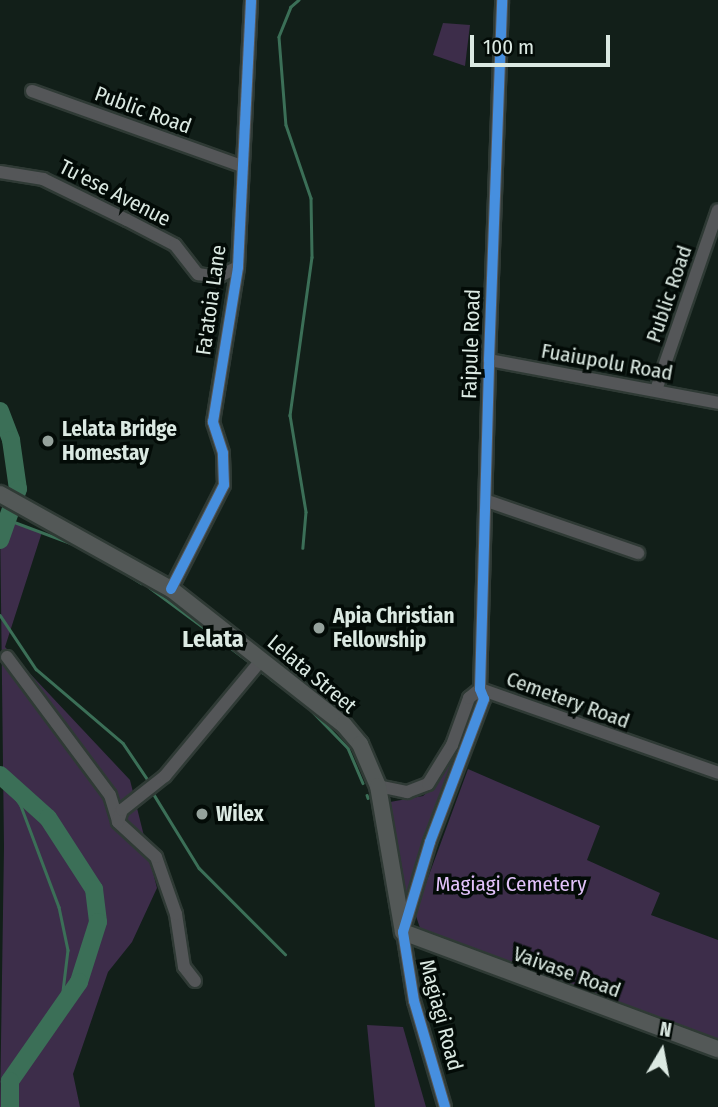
<!DOCTYPE html>
<style>
body{margin:0}
#map{position:relative;width:718px;height:1107px;overflow:hidden;background:#121f19;font-family:"Fira Sans Condensed",sans-serif}
div>[style]{position:absolute}
.green>*{inset:0;background:#3d2d4a}
.stream>*{height:2.5px;margin:-1.25px;padding:0 1.25px;transform-origin:1.25px;border-radius:1.25px;background:#3b6f57}
.river>*{height:18px;margin:-9px;padding:0 9px;transform-origin:9px;border-radius:9px;background:#3b6f57}
.roads{filter:drop-shadow(2px 0 #2f3a35) drop-shadow(-2px 0 #2f3a35) drop-shadow(0 2px #2f3a35) drop-shadow(0 -2px #2f3a35)}
.minor>*{height:12px;margin:-6px;padding:0 6px;transform-origin:6px;border-radius:6px;background:#545658}
.major>*{height:16px;margin:-8px;padding:0 8px;transform-origin:8px;border-radius:8px;background:#535857}
.cycleway>*{height:10px;margin:-5px;padding:0 5px;transform-origin:5px;border-radius:5px;background:#468fdf}
.dots>*{width:19px;height:19px;translate:-50% -50%;box-sizing:border-box;border:4px solid #030b07;border-radius:50%}
span{translate:-50% -50%;white-space:nowrap;text-align:center;line-height:1.15;-webkit-text-stroke:7px #030b07;paint-order:stroke}
.street-label{font-size:21px;color:#dbe9e2}
.poi-label{font-size:21px;color:#dbe9e2;font-weight:700}
.left{translate:0 -50%;text-align:left}
.park-label{font-size:21px;color:#e2c2fa}
.quarter-label{font-size:24px;color:#dbe9e2;font-weight:700}
.north{position:absolute;left:627px;top:1016px;width:70px;height:70px;-webkit-text-stroke:5px #030b07;paint-order:stroke;rotate:10deg;font-size:19px;font-weight:700;line-height:28px;text-align:center;color:#dbe9e2}
.north::after{content:'';display:block;margin:auto;width:24px;height:32px;background:#dbe9e2;clip-path:polygon(50% 0,100% 100%,50% 72%,0 100%)}
.scale{position:absolute;left:470px;top:35px;width:140px;height:32px;box-sizing:border-box;border:4px solid #dbe9e2;border-top:0;padding-left:9px;font-size:21px;line-height:24px;white-space:nowrap;color:#dbe9e2;-webkit-text-stroke:5px #030b07;paint-order:stroke}
</style>
<div id="map">
<div class="green">
<div style="clip-path:polygon(443px 23px,470px 25px,465px 66px,433px 55px)"></div>
<div style="clip-path:polygon(0 518px,42px 532px,5px 647px,130px 780px,157px 888px,132px 942px,108px 972px,73px 1074px,80px 1107px,0 1107px,4px 847px)"></div>
<div style="clip-path:polygon(474px 701px,476px 702px,404px 900px,390px 802px,423px 796px,438px 783px)"></div>
<div style="clip-path:polygon(468px 769px,600px 826px,587px 860px,660px 893px,651px 915px,718px 940px,718px 1045px,430px 939px,420px 928px,415px 913px)"></div>
<div style="clip-path:polygon(367px 1025px,403px 1027px,426px 1107px,375px 1107px)"></div>
</div>
<div class="stream">
<div style="left:299px;top:0;width:11px;rotate:139deg"></div>
<div style="left:291px;top:7px;width:32px;rotate:112deg"></div>
<div style="left:279px;top:37px;width:88px;rotate:85.5deg"></div>
<div style="left:286px;top:125px;width:77px;rotate:71.1deg"></div>
<div style="left:311px;top:198px;width:59px;rotate:89deg"></div>
<div style="left:312px;top:257px;width:160px;rotate:97.9deg"></div>
<div style="left:290px;top:415px;width:98px;rotate:80.6deg"></div>
<div style="left:306px;top:512px;width:36px;rotate:95deg"></div>
<div style="left:9px;top:520px;width:74px;rotate:20.6deg"></div>
<div style="left:114px;top:566px;width:32px;rotate:32deg"></div>
<div style="left:149px;top:587px;width:77px;rotate:36.6deg"></div>
<div style="left:0;top:615px;width:65px;rotate:56.3deg"></div>
<div style="left:36px;top:669px;width:114px;rotate:40.4deg"></div>
<div style="left:123px;top:743px;width:48px;rotate:56deg"></div>
<div style="left:219px;top:639px;width:38px;rotate:37deg"></div>
<div style="left:262px;top:672px;width:1px;rotate:45deg"></div>
<div style="left:271px;top:679px;width:12px;rotate:35deg"></div>
<div style="left:298px;top:700px;width:2px;rotate:27deg"></div>
<div style="left:311px;top:710px;width:53px;rotate:45.8deg"></div>
<div style="left:348px;top:748px;width:38px;rotate:67deg"></div>
<div style="left:7px;top:785px;width:25px;rotate:56deg"></div>
<div style="left:21px;top:806px;width:108px;rotate:69.4deg"></div>
<div style="left:59px;top:907px;width:44px;rotate:78.2deg"></div>
<div style="left:68px;top:950px;width:58px;rotate:96.9deg"></div>
<div style="left:153px;top:793px;width:88px;rotate:58.5deg"></div>
<div style="left:199px;top:868px;width:122px;rotate:45deg"></div>
<div style="left:367px;top:795px;width:3px;rotate:72deg"></div>
</div>
<div class="river">
<div style="left:0;top:411px;width:31px;rotate:69deg"></div>
<div style="left:11px;top:440px;width:49px;rotate:81.9deg"></div>
<div style="left:18px;top:489px;width:54px;rotate:109.4deg"></div>
<div style="left:0;top:775px;width:64px;rotate:41.9deg"></div>
<div style="left:48px;top:818px;width:85px;rotate:57.1deg"></div>
<div style="left:94px;top:889px;width:33px;rotate:83deg"></div>
<div style="left:98px;top:922px;width:63px;rotate:107.6deg"></div>
<div style="left:79px;top:982px;width:121px;rotate:124.9deg"></div>
<div style="left:10px;top:1081px;width:26px;rotate:90deg"></div>
</div>
<div class="roads">
<div class="minor">
<div style="left:32px;top:91px;width:223px;rotate:19.7deg"></div>
<div style="left:0;top:172px;width:44px;rotate:9.2deg"></div>
<div style="left:43px;top:179px;width:93px;rotate:26deg"></div>
<div style="left:127px;top:220px;width:54px;rotate:27.5deg"></div>
<div style="left:175px;top:245px;width:37px;rotate:52deg"></div>
<div style="left:198px;top:274px;width:20px;rotate:9deg"></div>
<div style="left:218px;top:277px;width:22px;rotate:-27deg"></div>
<div style="left:489px;top:360px;width:233px;rotate:10.6deg"></div>
<div style="left:656px;top:390px;width:190px;rotate:-71deg"></div>
<div style="left:487px;top:501px;width:160px;rotate:19deg"></div>
<div style="left:171px;top:589px;width:117px;rotate:-63deg"></div>
<div style="left:224px;top:485px;width:32px;rotate:-92deg"></div>
<div style="left:223px;top:453px;width:33px;rotate:-108deg"></div>
<div style="left:213px;top:422px;width:157px;rotate:-80.8deg"></div>
<div style="left:238px;top:267px;width:267px;rotate:-87.2deg"></div>
<div style="left:7px;top:657px;width:172px;rotate:53.3deg"></div>
<div style="left:110px;top:795px;width:28px;rotate:73deg"></div>
<div style="left:378px;top:786px;width:30px;rotate:12deg"></div>
<div style="left:407px;top:792px;width:22px;rotate:-21deg"></div>
<div style="left:428px;top:784px;width:46px;rotate:-58.4deg"></div>
<div style="left:452px;top:745px;width:50px;rotate:-70.1deg"></div>
<div style="left:469px;top:698px;width:14px;rotate:-39deg"></div>
<div style="left:480px;top:689px;width:252px;rotate:19.4deg"></div>
<div style="left:195px;top:981px;width:18px;rotate:-128deg"></div>
<div style="left:184px;top:967px;width:54px;rotate:-98.6deg"></div>
<div style="left:176px;top:914px;width:60px;rotate:-109.3deg"></div>
<div style="left:156px;top:857px;width:52px;rotate:-137.4deg"></div>
<div style="left:118px;top:822px;width:13px;rotate:-72deg"></div>
<div style="left:122px;top:810px;width:55px;rotate:-38.3deg"></div>
<div style="left:165px;top:776px;width:152px;rotate:-50.3deg"></div>
<div style="left:445px;top:1107px;width:110px;rotate:-106.3deg"></div>
<div style="left:414px;top:1001px;width:70px;rotate:-99.1deg"></div>
<div style="left:403px;top:932px;width:94px;rotate:-73.3deg"></div>
<div style="left:430px;top:842px;width:153px;rotate:-69.3deg"></div>
<div style="left:484px;top:699px;width:11px;rotate:-112deg"></div>
<div style="left:480px;top:689px;width:329px;rotate:-88.4deg"></div>
<div style="left:489px;top:360px;width:360px;rotate:-87.9deg"></div>
</div>
<div class="major">
<div style="left:0;top:494px;width:196px;rotate:29.1deg"></div>
<div style="left:171px;top:589px;width:220px;rotate:38.2deg"></div>
<div style="left:344px;top:725px;width:25px;rotate:50deg"></div>
<div style="left:360px;top:744px;width:46px;rotate:66.8deg"></div>
<div style="left:378px;top:786px;width:148px;rotate:80.3deg"></div>
<div style="left:403px;top:932px;width:336px;rotate:20.4deg"></div>
</div>
</div>
<div class="cycleway">
<div style="left:171px;top:589px;width:117px;rotate:-63deg"></div>
<div style="left:224px;top:485px;width:32px;rotate:-92deg"></div>
<div style="left:223px;top:453px;width:33px;rotate:-108deg"></div>
<div style="left:213px;top:422px;width:157px;rotate:-80.8deg"></div>
<div style="left:238px;top:267px;width:267px;rotate:-87.2deg"></div>
<div style="left:445px;top:1107px;width:110px;rotate:-106.3deg"></div>
<div style="left:414px;top:1001px;width:70px;rotate:-99.1deg"></div>
<div style="left:403px;top:932px;width:94px;rotate:-73.3deg"></div>
<div style="left:430px;top:842px;width:153px;rotate:-69.3deg"></div>
<div style="left:484px;top:699px;width:11px;rotate:-112deg"></div>
<div style="left:480px;top:689px;width:329px;rotate:-88.4deg"></div>
<div style="left:489px;top:360px;width:360px;rotate:-87.9deg"></div>
</div>
<div class="dots">
<div style="left:48px;top:441px;background:#95a29c"></div>
<div style="left:319px;top:628px;background:#95a29c"></div>
<div style="left:202px;top:814px;background:#95a29c"></div>
</div>
<div class="street-label">
<span style="left:143px;top:110px;rotate:20deg">Public Road</span>
<span style="left:115px;top:193px;rotate:27deg">Tu'ese Avenue</span>
<span style="left:669px;top:294px;rotate:-71deg">Public Road</span>
<span style="left:211px;top:300px;rotate:-82deg">Fa'atoia Lane</span>
<span style="left:471px;top:344px;rotate:-88deg">Faipule Road</span>
<span style="left:607px;top:362px;rotate:10deg">Fuaiupolu Road</span>
<span style="left:312px;top:674px;rotate:40deg">Lelata Street</span>
<span style="left:568px;top:700px;rotate:20deg">Cemetery Road</span>
<span style="left:567px;top:972px;rotate:20deg">Vaivase Road</span>
<span style="left:441px;top:1015px;rotate:75deg">Magiagi Road</span>
</div>
<div class="poi-label">
<span class="left" style="left:62px;top:441px">Lelata Bridge<br>Homestay</span>
<span class="left" style="left:333px;top:628px">Apia Christian<br>Fellowship</span>
<span class="left" style="left:216px;top:814px">Wilex</span>
</div>
<div class="park-label">
<span style="left:511px;top:884px">Magiagi Cemetery</span>
</div>
<div class="quarter-label">
<span style="left:213px;top:640px">Lelata</span>
</div>
<div class="north">N</div>
<div class="scale">100 m</div>
</div>
